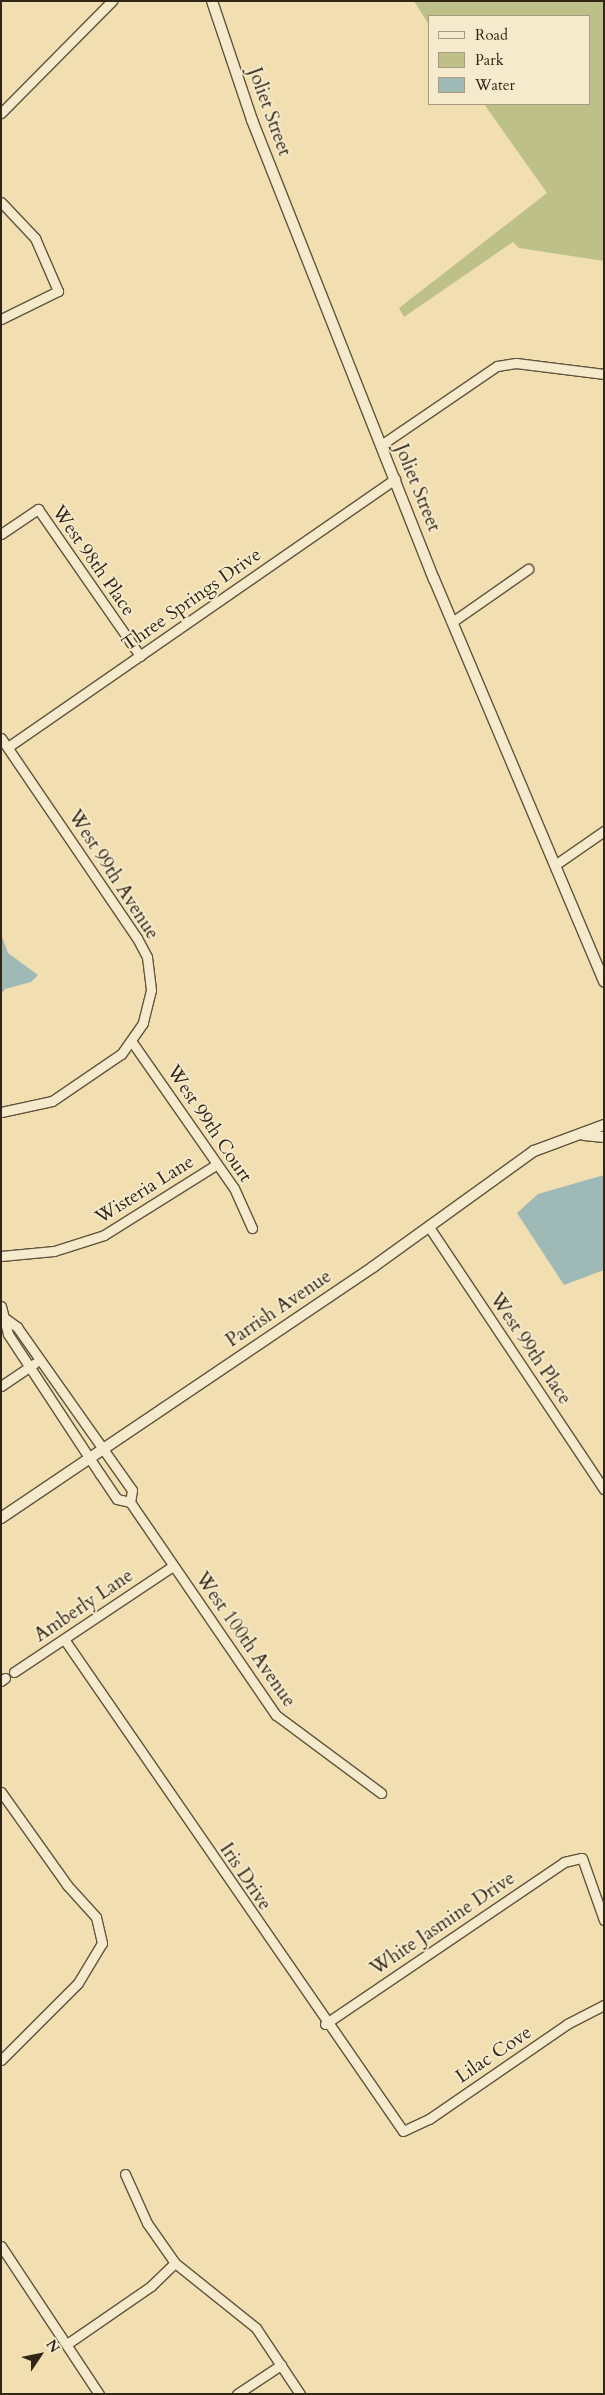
<!DOCTYPE html>
<style>
body{margin:0}
#map{position:relative;width:605px;height:2395px;overflow:hidden;background:#f1dfb1;font-family:Cardo,serif}
div>[style]{position:absolute}
.green>*{inset:0;background:#bdc189}
.water>*{inset:0;background:#9fbab6}
.roads{filter:drop-shadow(1px 0 #61543d) drop-shadow(-1px 0 #61543d) drop-shadow(0 1px #61543d) drop-shadow(0 -1px #61543d)}
.minor>*{height:9px;margin:-4.5px;padding:0 4.5px;transform-origin:4.5px;border-radius:4.5px;background:#f6eacc}
.tertiary>*{height:10px;margin:-5px;padding:0 5px;transform-origin:5px;border-radius:5px;background:#f6eacc}
span{translate:-50% -50%;white-space:nowrap;text-align:center;line-height:1.15;-webkit-text-stroke:4px #f6eacc;paint-order:stroke}
.street-label{font-size:19px;color:#312516}
.frame{position:absolute;inset:0;border:2px solid #312516;pointer-events:none}
.legend{position:absolute;left:428px;top:15px;width:162px;height:90px;box-sizing:border-box;background:#f6eacc;border:1px solid #a79b83;margin:0;padding:6px 9px;list-style:none;font-size:15px;color:#312516}
.legend li{display:flex;align-items:center;gap:10px;height:25px}
.legend b{width:25px;border:1px solid #a79b83}
.north{position:absolute;left:15px;top:2330px;width:50px;height:50px;-webkit-text-stroke:4px #f6eacc;paint-order:stroke;rotate:56deg;font-size:14px;font-weight:700;line-height:20px;text-align:center;color:#312516}
.north::after{content:'';display:block;margin:auto;width:18px;height:22px;background:#312516;clip-path:polygon(50% 0,100% 100%,50% 72%,0 100%)}
</style>
<div id="map">
<div class="green">
<div style="clip-path:polygon(414px 1px,604px 1px,604px 261px,519px 248px,513px 242px,404px 317px,399px 308px,547px 193px,484px 104px,589px 104px,589px 16px,429px 16px,429px 25px)"></div>
</div>
<div class="water">
<div style="clip-path:polygon(1px 934px,8px 953px,38px 975px,31px 982px,5px 989px,1px 995px)"></div>
<div style="clip-path:polygon(604px 1175px,604px 1270px,564px 1285px,517px 1213px,538px 1194px)"></div>
</div>
<div class="roads">
<div class="minor">
<div style="left:1px;top:113px;width:158px;rotate:-45.3deg"></div>
<div style="left:1px;top:202px;width:50px;rotate:46.6deg"></div>
<div style="left:35px;top:238px;width:58px;rotate:66.5deg"></div>
<div style="left:58px;top:291px;width:64px;rotate:153.8deg"></div>
<div style="left:381px;top:445px;width:140px;rotate:-34.3deg"></div>
<div style="left:497px;top:366px;width:19px;rotate:-9deg"></div>
<div style="left:516px;top:363px;width:89px;rotate:7.1deg"></div>
<div style="left:1px;top:534px;width:45px;rotate:-34deg"></div>
<div style="left:38px;top:509px;width:179px;rotate:55.2deg"></div>
<div style="left:452px;top:622px;width:93px;rotate:-34.9deg"></div>
<div style="left:1px;top:738px;width:242px;rotate:55.8deg"></div>
<div style="left:137px;top:938px;width:21px;rotate:62deg"></div>
<div style="left:147px;top:957px;width:33px;rotate:83deg"></div>
<div style="left:151px;top:990px;width:34px;rotate:104deg"></div>
<div style="left:143px;top:1023px;width:38px;rotate:125deg"></div>
<div style="left:121px;top:1054px;width:83px;rotate:145.7deg"></div>
<div style="left:52px;top:1101px;width:52px;rotate:167.8deg"></div>
<div style="left:8px;top:747px;width:471px;rotate:-34.7deg"></div>
<div style="left:555px;top:865px;width:60px;rotate:-34.8deg"></div>
<div style="left:132px;top:1042px;width:178px;rotate:55.1deg"></div>
<div style="left:234px;top:1188px;width:44px;rotate:65.8deg"></div>
<div style="left:429px;top:1227px;width:315px;rotate:56.3deg"></div>
<div style="left:1px;top:1256px;width:53px;rotate:-5.4deg"></div>
<div style="left:54px;top:1251px;width:52px;rotate:-17.7deg"></div>
<div style="left:104px;top:1235px;width:133px;rotate:-32.1deg"></div>
<div style="left:1px;top:1306px;width:29px;rotate:76deg"></div>
<div style="left:8px;top:1334px;width:168px;rotate:56.7deg"></div>
<div style="left:100px;top:1474px;width:30px;rotate:56deg"></div>
<div style="left:117px;top:1499px;width:13px;rotate:13deg"></div>
<div style="left:130px;top:1502px;width:258px;rotate:55.6deg"></div>
<div style="left:276px;top:1715px;width:131px;rotate:36.6deg"></div>
<div style="left:6px;top:1319px;width:14px;rotate:36deg"></div>
<div style="left:17px;top:1327px;width:199px;rotate:54.8deg"></div>
<div style="left:132px;top:1490px;width:12px;rotate:99deg"></div>
<div style="left:1px;top:1386px;width:40px;rotate:-34deg"></div>
<div style="left:64px;top:1639px;width:597px;rotate:55.43deg"></div>
<div style="left:403px;top:2131px;width:29px;rotate:-25deg"></div>
<div style="left:429px;top:2119px;width:168px;rotate:-34.5deg"></div>
<div style="left:567px;top:2024px;width:42px;rotate:-27.2deg"></div>
<div style="left:14px;top:1672px;width:191px;rotate:-33.7deg"></div>
<div style="left:1px;top:1681px;width:5px;rotate:-37deg"></div>
<div style="left:1px;top:1792px;width:114px;rotate:54.6deg"></div>
<div style="left:67px;top:1885px;width:43px;rotate:47.8deg"></div>
<div style="left:96px;top:1917px;width:27px;rotate:77deg"></div>
<div style="left:102px;top:1943px;width:47px;rotate:121deg"></div>
<div style="left:78px;top:1983px;width:109px;rotate:135deg"></div>
<div style="left:325px;top:2024px;width:289px;rotate:-34.1deg"></div>
<div style="left:564px;top:1862px;width:18px;rotate:-13deg"></div>
<div style="left:582px;top:1858px;width:66px;rotate:70.5deg"></div>
<div style="left:125px;top:2174px;width:54px;rotate:65.8deg"></div>
<div style="left:147px;top:2223px;width:49px;rotate:55deg"></div>
<div style="left:1px;top:2246px;width:178px;rotate:56.5deg"></div>
<div style="left:67px;top:2344px;width:102px;rotate:-34.6deg"></div>
<div style="left:151px;top:2286px;width:33px;rotate:-44deg"></div>
<div style="left:175px;top:2263px;width:104px;rotate:38.7deg"></div>
<div style="left:256px;top:2328px;width:79px;rotate:56.3deg"></div>
<div style="left:237px;top:2394px;width:53px;rotate:-33.4deg"></div>
</div>
<div class="tertiary">
<div style="left:212px;top:1px;width:126px;rotate:71.4deg"></div>
<div style="left:252px;top:120px;width:494px;rotate:68.4deg"></div>
<div style="left:434px;top:579px;width:437px;rotate:67.1deg"></div>
<div style="left:584px;top:1135px;width:20px;rotate:6deg"></div>
<div style="left:1px;top:1518px;width:449px;rotate:-34deg"></div>
<div style="left:373px;top:1267px;width:198px;rotate:-35.8deg"></div>
<div style="left:534px;top:1151px;width:75px;rotate:-20.4deg"></div>
</div>
</div>
<div class="street-label">
<span style="left:269px;top:112px;rotate:70deg">Joliet Street</span>
<span style="left:417px;top:488px;rotate:68deg">Joliet Street</span>
<span style="left:93px;top:561px;rotate:55deg">West 98th Place</span>
<span style="left:192px;top:600px;rotate:-35deg">Three Springs Drive</span>
<span style="left:113px;top:875px;rotate:57deg">West 99th Avenue</span>
<span style="left:209px;top:1124px;rotate:56deg">West 99th Court</span>
<span style="left:145px;top:1190px;rotate:-32deg">Wisteria Lane</span>
<span style="left:279px;top:1309px;rotate:-34deg">Parrish Avenue</span>
<span style="left:530px;top:1349px;rotate:56deg">West 99th Place</span>
<span style="left:84px;top:1606px;rotate:-34deg">Amberly Lane</span>
<span style="left:245px;top:1640px;rotate:55deg">West 100th Avenue</span>
<span style="left:245px;top:1877px;rotate:56deg">Iris Drive</span>
<span style="left:443px;top:1924px;rotate:-34deg">White Jasmine Drive</span>
<span style="left:494px;top:2055px;rotate:-34deg">Lilac Cove</span>
</div>
<div class="frame"></div>
<ul class="legend">
<li><b style="height:6px;background:#f6eacc"></b>Road</li>
<li><b style="height:14px;background:#bdc189"></b>Park</li>
<li><b style="height:14px;background:#9fbab6"></b>Water</li>
</ul>
<div class="north">N</div>
</div>
